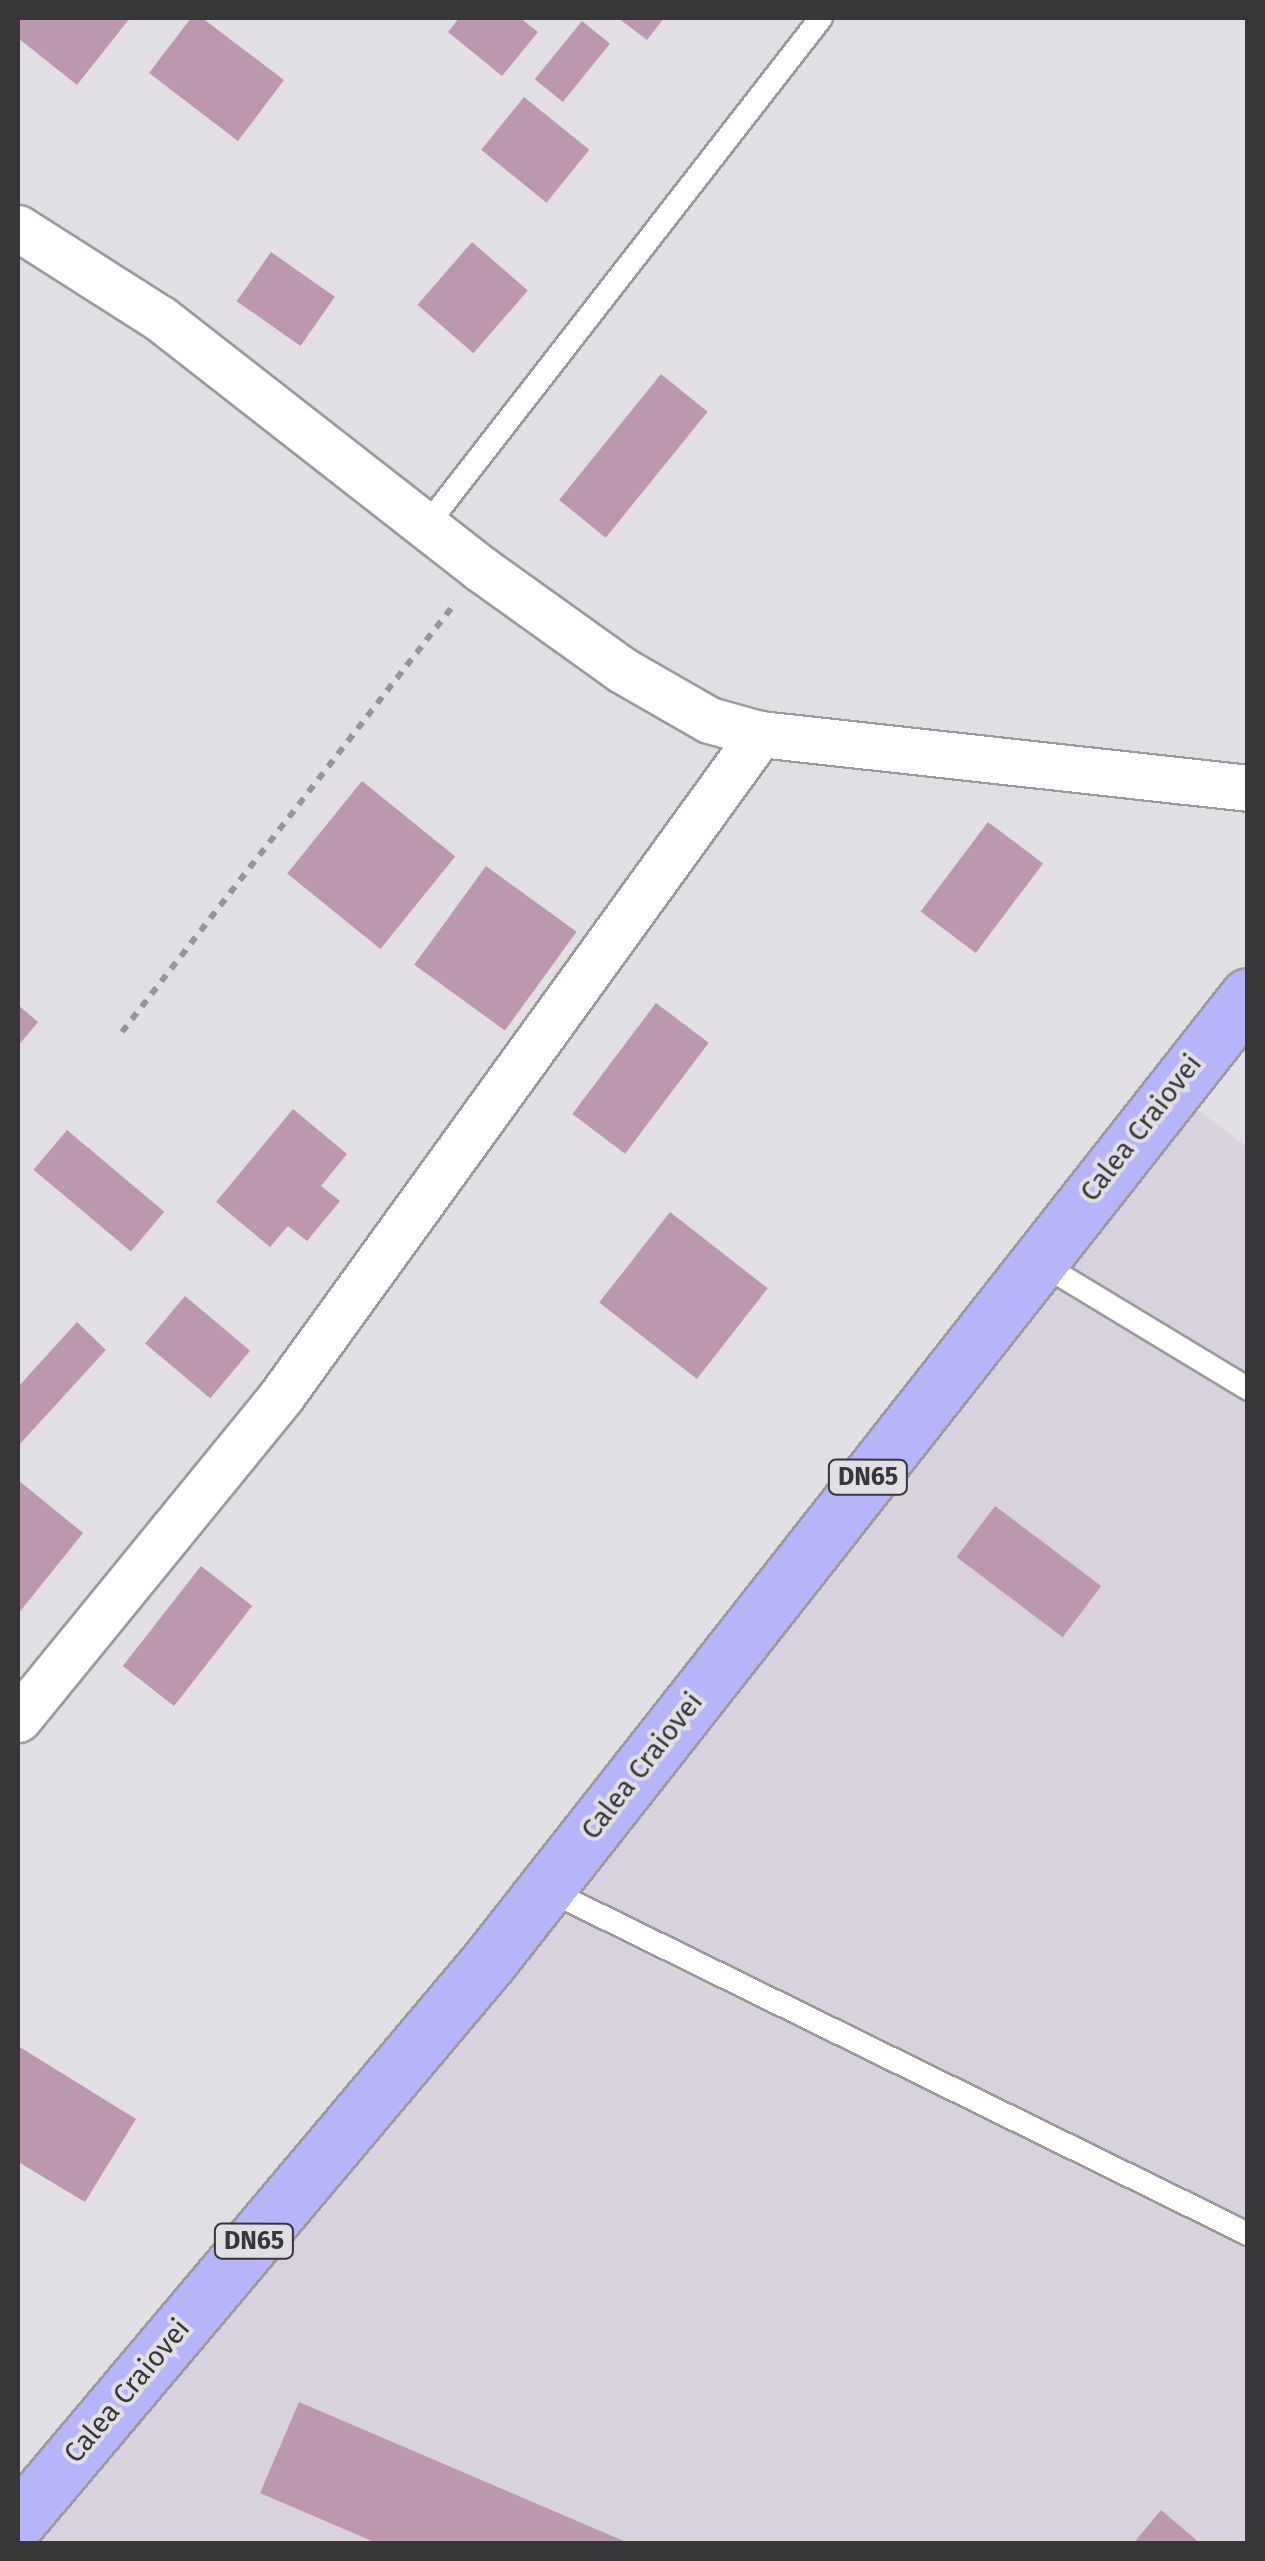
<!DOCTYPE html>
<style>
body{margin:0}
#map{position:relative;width:1265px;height:2561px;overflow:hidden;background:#e1dfe3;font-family:"Fira Sans",sans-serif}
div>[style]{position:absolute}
.built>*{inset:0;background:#d8d2dd}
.building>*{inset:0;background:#bb98b0;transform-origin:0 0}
.path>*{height:6px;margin-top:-3px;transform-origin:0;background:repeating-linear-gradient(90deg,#979598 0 8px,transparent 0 16px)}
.roads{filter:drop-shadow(2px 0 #9d9a9f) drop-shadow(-2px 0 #9d9a9f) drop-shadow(0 2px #9d9a9f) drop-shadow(0 -2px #9d9a9f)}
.service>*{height:22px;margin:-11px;padding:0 11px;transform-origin:11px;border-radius:11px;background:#fff}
.minor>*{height:45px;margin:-22.5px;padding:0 22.5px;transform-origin:22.5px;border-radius:22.5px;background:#fff}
.primary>*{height:55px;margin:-27.5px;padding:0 27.5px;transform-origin:27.5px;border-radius:27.5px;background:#b7b5fa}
span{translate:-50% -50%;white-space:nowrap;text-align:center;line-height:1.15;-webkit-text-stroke:8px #e1dfe3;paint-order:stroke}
.shield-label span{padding:2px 8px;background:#e1dfe3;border:2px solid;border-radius:8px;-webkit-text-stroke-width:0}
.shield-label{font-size:25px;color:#373638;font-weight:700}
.street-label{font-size:28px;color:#373638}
.frame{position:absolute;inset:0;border:20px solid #373638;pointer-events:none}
</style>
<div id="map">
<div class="built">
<div style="clip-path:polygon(1190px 1104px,1247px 1147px,1247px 2543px,32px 2544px,303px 2195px)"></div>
</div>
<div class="building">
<div style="clip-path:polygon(18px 18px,130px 18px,77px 85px,18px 38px)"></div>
<div style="clip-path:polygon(191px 18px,202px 18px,284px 80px,238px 141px,149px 73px)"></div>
<div style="clip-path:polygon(459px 18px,520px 18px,538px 32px,502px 76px,448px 32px)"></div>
<div style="clip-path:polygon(618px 18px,664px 18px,647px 40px)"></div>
<div style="left:582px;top:21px;width:36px;height:75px;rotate:39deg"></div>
<div style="left:524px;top:97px;width:84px;height:68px;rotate:39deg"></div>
<div style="left:472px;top:242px;width:74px;height:83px;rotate:41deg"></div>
<div style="left:271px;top:252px;width:78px;height:60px;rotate:35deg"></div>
<div style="left:661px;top:374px;width:60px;height:162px;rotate:39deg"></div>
<div style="left:362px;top:781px;width:120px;height:119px;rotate:39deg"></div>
<div style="left:988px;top:822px;width:69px;height:112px;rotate:37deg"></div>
<div style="left:486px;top:866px;width:112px;height:122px;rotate:36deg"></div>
<div style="left:656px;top:1003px;width:66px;height:139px;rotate:37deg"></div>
<div style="clip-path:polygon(18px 1005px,38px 1022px,18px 1046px)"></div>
<div style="clip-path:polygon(293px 1109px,347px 1154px,321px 1186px,340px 1201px,307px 1241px,288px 1226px,270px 1247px,216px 1202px)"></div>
<div style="left:67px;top:1130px;width:127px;height:52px;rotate:40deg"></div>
<div style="left:670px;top:1212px;width:124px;height:115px;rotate:38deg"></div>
<div style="left:185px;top:1296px;width:85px;height:62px;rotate:40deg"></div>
<div style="clip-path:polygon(77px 1322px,106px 1350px,18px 1446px,18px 1387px)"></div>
<div style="clip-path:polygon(18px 1480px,83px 1533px,18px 1614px)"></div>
<div style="left:995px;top:1506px;width:133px;height:64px;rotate:37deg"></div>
<div style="left:201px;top:1566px;width:65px;height:127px;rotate:38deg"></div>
<div style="clip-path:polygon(18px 2046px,136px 2119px,85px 2202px,20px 2163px,18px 2167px)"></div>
<div style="clip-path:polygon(299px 2402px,631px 2544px,379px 2544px,260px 2493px)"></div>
<div style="clip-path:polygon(1161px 2510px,1201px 2544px,1133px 2544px)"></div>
</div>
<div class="path">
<div style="left:122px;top:1032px;width:544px;rotate:-52.16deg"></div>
</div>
<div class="roads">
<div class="service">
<div style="left:426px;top:526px;width:643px;rotate:-52.13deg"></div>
<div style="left:1037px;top:1261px;width:247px;rotate:31.2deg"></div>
<div style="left:546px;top:1889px;width:782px;rotate:26.17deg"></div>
</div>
<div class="minor">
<div style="left:18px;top:228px;width:169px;rotate:32.5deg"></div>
<div style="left:161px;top:319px;width:406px;rotate:38deg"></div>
<div style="left:481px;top:569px;width:173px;rotate:35.6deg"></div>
<div style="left:622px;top:670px;width:100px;rotate:29.9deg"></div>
<div style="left:709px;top:720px;width:53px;rotate:15.4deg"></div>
<div style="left:760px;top:734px;width:491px;rotate:6.3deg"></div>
<div style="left:18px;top:1719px;width:418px;rotate:-50.8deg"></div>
<div style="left:282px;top:1395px;width:816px;rotate:-54.13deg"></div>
</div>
<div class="primary">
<div style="left:18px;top:2521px;width:733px;rotate:-49.92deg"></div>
<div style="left:490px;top:1960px;width:1226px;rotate:-51.82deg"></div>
</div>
</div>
<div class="shield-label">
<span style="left:868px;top:1477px">DN65</span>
<span style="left:254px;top:2241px">DN65</span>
</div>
<div class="street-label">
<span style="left:1141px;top:1128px;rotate:-52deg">Calea Craiovei</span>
<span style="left:642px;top:1766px;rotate:-52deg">Calea Craiovei</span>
<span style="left:127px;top:2391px;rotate:-50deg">Calea Craiovei</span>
</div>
<div class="frame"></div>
</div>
